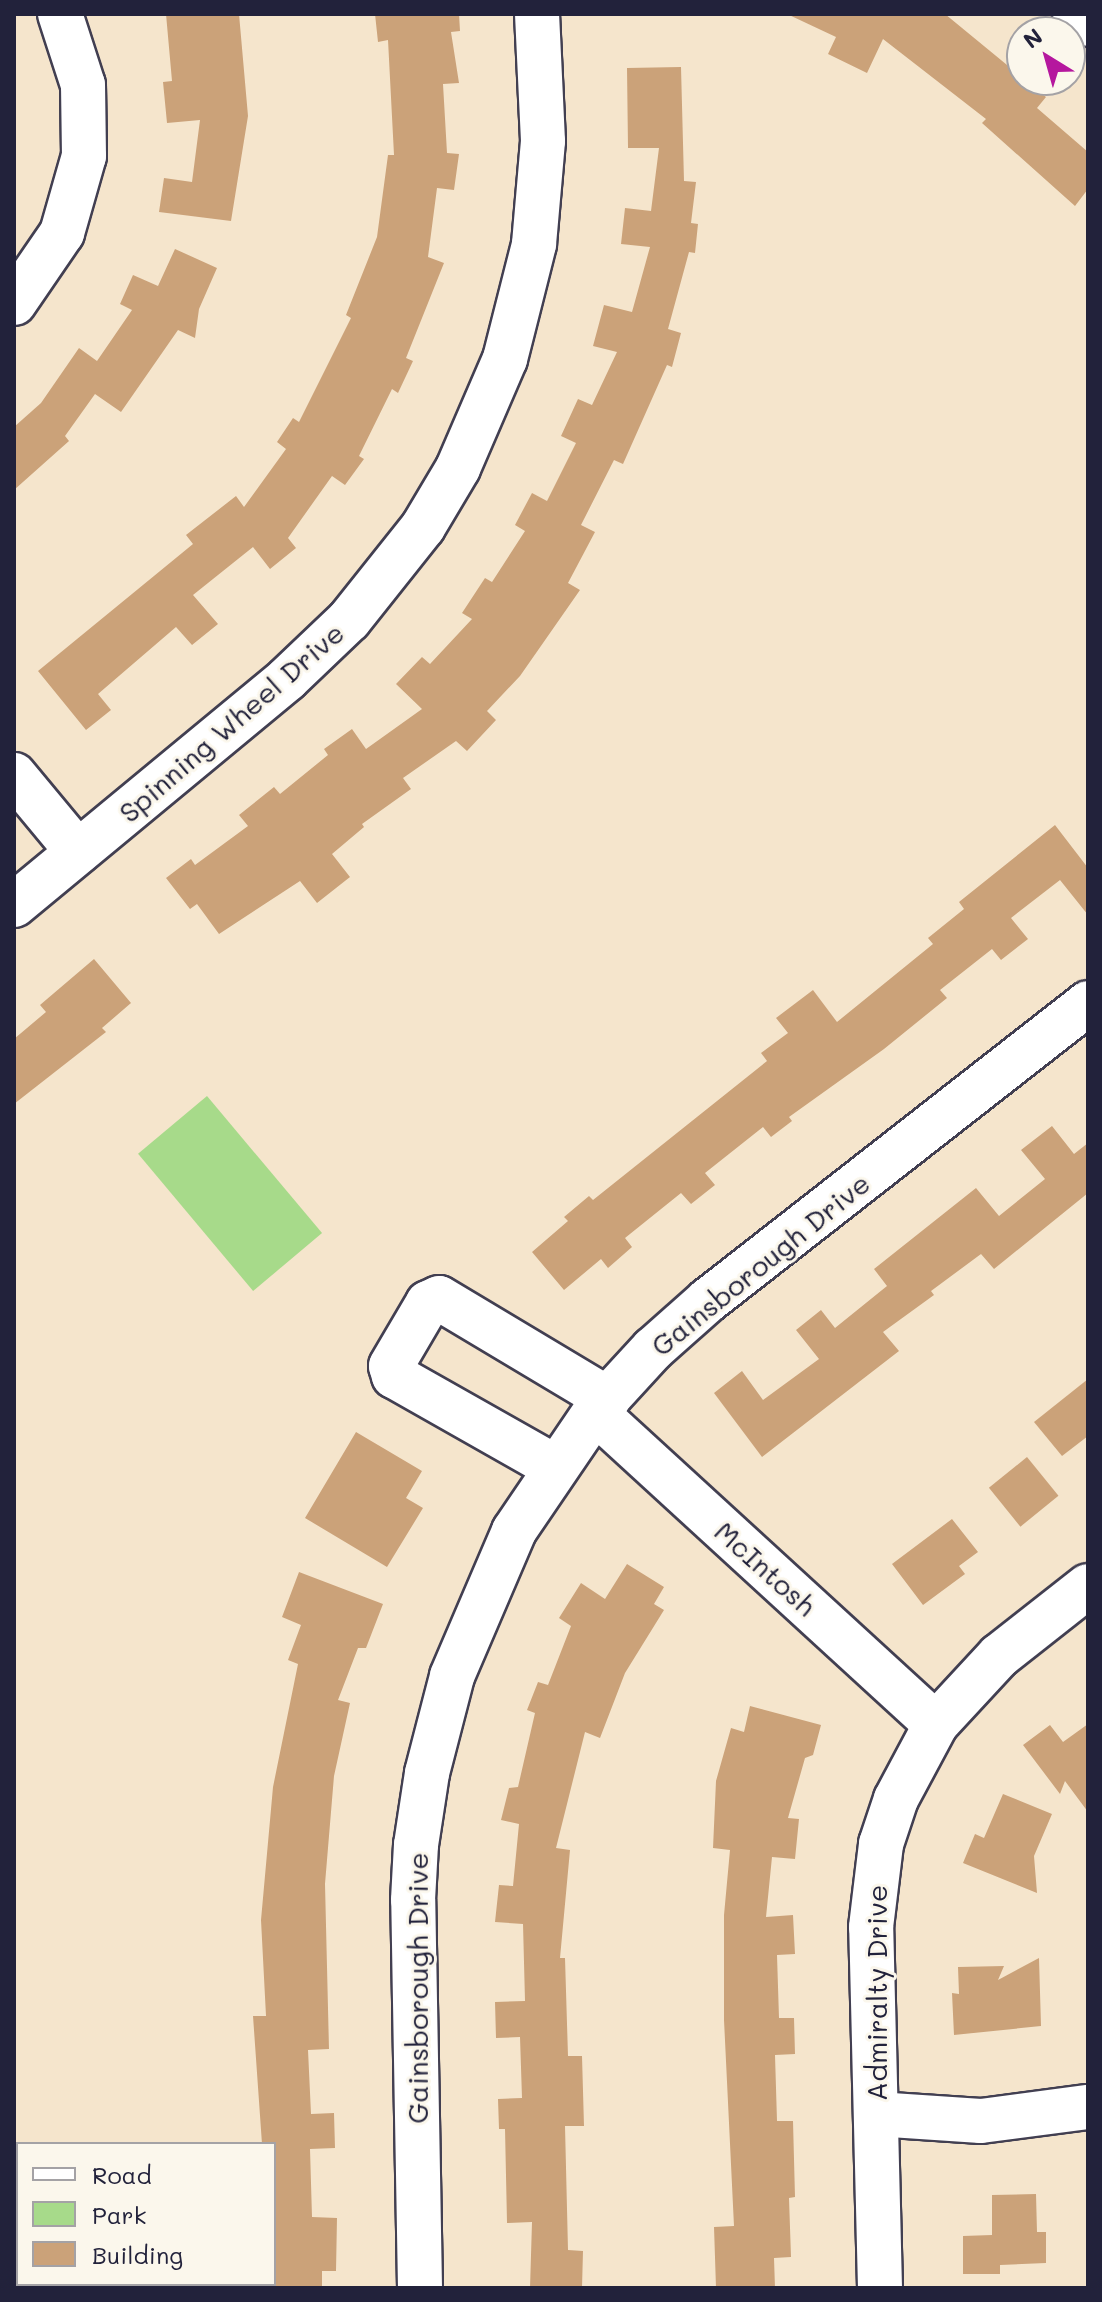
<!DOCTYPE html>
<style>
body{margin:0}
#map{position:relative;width:1102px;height:2302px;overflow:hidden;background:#f5e5cc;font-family:Mali,sans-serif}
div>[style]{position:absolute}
.green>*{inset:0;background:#a7da8a;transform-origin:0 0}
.building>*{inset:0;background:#cba279;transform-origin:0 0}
.roads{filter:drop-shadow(2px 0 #423f51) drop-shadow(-2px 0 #423f51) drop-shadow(0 2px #423f51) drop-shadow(0 -2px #423f51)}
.minor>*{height:44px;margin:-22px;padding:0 22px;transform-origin:22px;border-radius:22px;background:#fff}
span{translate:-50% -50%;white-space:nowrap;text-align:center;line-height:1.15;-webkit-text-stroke:6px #fbf7ec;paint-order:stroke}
.street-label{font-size:28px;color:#22223b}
.frame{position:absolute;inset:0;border:16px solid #22223b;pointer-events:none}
.legend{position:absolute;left:16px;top:2142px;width:260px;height:144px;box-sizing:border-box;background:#fbf7ec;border:2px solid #a4a2a5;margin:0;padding:10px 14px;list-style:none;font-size:24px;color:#22223b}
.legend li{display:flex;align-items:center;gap:16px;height:40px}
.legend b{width:40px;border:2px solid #a4a2a5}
.north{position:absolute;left:1006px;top:16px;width:80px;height:80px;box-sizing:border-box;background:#fbf7ec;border:2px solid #a4a2a5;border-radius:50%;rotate:323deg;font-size:22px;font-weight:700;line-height:32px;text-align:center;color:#22223b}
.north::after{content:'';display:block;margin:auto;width:28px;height:36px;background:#b5179e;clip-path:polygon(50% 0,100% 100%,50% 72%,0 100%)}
</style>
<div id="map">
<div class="green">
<div style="left:207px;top:1096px;width:179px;height:90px;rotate:50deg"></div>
</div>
<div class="building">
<div style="clip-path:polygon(166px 14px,239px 14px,248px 116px,231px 221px,159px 212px,164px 178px,192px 182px,200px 120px,167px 123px,163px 82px,172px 81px)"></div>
<div style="clip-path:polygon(375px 14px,459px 14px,460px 31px,451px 32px,459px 83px,443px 84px,447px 153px,459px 154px,454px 190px,437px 188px,428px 257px,444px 263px,406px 358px,413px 361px,398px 393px,392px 389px,359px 456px,364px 459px,345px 485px,332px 476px,288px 538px,296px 548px,270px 569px,253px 547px,193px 595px,218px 624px,192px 645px,176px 627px,98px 694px,111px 710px,86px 730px,38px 671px,193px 544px,186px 535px,236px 496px,244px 507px,286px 449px,277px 442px,293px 418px,299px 422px,351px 318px,346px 315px,377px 237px,388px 155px,394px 155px,388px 40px,378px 42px)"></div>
<div style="clip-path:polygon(787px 14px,945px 14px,1046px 97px,1037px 108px,1088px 152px,1088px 189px,1075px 206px,982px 123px,986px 119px,883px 39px,867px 73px,828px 54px,836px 37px)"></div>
<div style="clip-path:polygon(681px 67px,684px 181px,696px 182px,691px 223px,698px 224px,695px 253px,689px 252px,668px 329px,681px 333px,672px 367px,667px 365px,623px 464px,614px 460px,581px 525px,595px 532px,568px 583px,580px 590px,520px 676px,487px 711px,496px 720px,467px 751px,456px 741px,403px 778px,411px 789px,362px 824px,364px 827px,332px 854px,350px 877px,317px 903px,300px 881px,219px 934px,197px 904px,190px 909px,166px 878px,191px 859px,195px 865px,248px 826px,239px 815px,274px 787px,280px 794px,328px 755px,324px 749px,352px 729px,366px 749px,422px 709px,396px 684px,422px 657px,430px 664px,472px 619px,462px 613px,485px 578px,492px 582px,525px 531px,515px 525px,532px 493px,547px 501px,576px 443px,561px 436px,578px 399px,592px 405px,617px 352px,593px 346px,604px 305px,632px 312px,650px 247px,621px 244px,625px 208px,651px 211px,659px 148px,628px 148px,627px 68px)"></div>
<div style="clip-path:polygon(175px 249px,217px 268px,199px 309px,195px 338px,178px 330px,121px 412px,95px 394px,65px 436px,69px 441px,14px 490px,14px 427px,41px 403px,79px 348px,97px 361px,132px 310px,120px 304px,133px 275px,158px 286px)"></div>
<div style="clip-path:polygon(1055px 825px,1088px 868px,1088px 915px,1060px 880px,1011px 918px,1028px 939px,1001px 960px,992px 949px,940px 990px,947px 998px,884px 1049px,789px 1117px,792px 1121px,771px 1137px,763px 1127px,705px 1173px,715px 1185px,691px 1204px,681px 1193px,625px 1238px,632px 1247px,608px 1268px,601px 1259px,564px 1290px,532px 1252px,568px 1221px,564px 1217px,589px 1196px,593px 1200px,767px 1061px,761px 1053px,788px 1033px,776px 1018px,813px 990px,837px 1022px,933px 944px,928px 938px,964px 909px,959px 902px)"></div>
<div style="clip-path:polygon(94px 959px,131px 1003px,102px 1028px,106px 1032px,14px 1104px,14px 1039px,46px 1012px,40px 1005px)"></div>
<div style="clip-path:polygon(1052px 1126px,1074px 1154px,1088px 1143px,1088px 1193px,994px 1269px,981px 1254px,931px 1291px,934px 1295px,883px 1332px,899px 1351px,762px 1457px,714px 1393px,742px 1371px,763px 1400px,819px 1359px,796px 1330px,821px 1310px,835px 1328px,887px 1286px,874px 1269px,976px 1188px,999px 1216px,1045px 1179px,1021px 1150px)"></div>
<div style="clip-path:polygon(1088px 1379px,1088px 1436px,1062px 1456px,1034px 1422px)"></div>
<div style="clip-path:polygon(356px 1432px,422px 1471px,406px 1498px,423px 1508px,387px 1567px,305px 1518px)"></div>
<div style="left:1027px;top:1457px;width:50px;height:49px;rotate:51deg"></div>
<div style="clip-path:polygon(952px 1519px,978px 1552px,959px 1566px,965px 1574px,923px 1605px,892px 1564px)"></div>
<div style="clip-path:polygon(627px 1564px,664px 1587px,654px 1604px,664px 1610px,625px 1673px,600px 1738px,585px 1732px,556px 1848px,570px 1850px,560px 1958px,565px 1958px,568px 2056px,582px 2056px,584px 2126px,565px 2126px,568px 2250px,583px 2251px,582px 2288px,530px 2288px,532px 2222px,507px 2223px,505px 2129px,499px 2129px,498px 2099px,522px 2098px,520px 2037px,496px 2038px,495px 2002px,525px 2001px,523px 1924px,495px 1922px,499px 1885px,513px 1886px,519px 1824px,501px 1820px,509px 1788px,518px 1787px,535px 1713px,527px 1710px,538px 1682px,548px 1685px,571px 1626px,559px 1618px,581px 1583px,605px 1599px)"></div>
<div style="clip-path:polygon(299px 1572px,383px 1604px,366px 1648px,358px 1648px,338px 1700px,350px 1703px,334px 1776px,325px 1884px,329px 2049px,308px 2050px,311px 2114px,334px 2113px,335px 2148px,310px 2149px,312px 2217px,337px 2218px,336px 2271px,322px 2271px,322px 2288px,274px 2288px,274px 2144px,262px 2144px,253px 2016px,266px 2016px,261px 1920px,273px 1787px,298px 1664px,288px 1660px,301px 1625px,282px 1617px)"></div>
<div style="clip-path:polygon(750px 1706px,821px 1725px,813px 1755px,805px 1758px,788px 1818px,799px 1819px,795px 1859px,772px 1857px,766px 1917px,793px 1915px,795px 1954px,777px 1955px,779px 2018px,794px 2018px,795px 2054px,775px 2055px,777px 2121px,793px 2121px,795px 2197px,789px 2198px,791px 2257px,774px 2258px,775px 2288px,716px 2288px,714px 2227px,734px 2226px,724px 2020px,724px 1915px,730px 1850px,713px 1848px,716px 1781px,731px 1728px,744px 1732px)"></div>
<div style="clip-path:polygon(1088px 1724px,1088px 1812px,1065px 1781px,1060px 1794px,1023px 1745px,1050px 1725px,1063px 1742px)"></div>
<div style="clip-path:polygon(1003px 1794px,1052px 1814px,1034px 1856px,1037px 1893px,963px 1863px,975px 1834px,984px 1838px)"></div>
<div style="clip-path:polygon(1039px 1958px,1041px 2026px,954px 2035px,952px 1993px,959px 1994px,958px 1967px,1004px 1966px,998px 1980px)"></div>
<div style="clip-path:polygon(1036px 2194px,1037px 2232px,1046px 2232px,1046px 2263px,1000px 2265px,1000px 2274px,963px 2274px,963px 2236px,992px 2235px,992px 2195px)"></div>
</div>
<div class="roads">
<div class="minor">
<div style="left:1075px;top:14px;width:16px;rotate:38deg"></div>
<div style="left:14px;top:303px;width:85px;rotate:-55.6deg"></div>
<div style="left:62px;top:233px;width:80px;rotate:-74.1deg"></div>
<div style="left:84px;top:156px;width:71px;rotate:-90.8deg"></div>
<div style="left:83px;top:85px;width:75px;rotate:-107.9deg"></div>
<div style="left:14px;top:775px;width:100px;rotate:50.3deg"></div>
<div style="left:14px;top:905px;width:354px;rotate:-39.6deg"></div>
<div style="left:287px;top:679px;width:86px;rotate:-43.6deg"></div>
<div style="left:349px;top:620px;width:119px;rotate:-51.5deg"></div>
<div style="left:423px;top:527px;width:69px;rotate:-59.3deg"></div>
<div style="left:458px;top:468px;width:119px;rotate:-66.7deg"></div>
<div style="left:505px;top:359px;width:119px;rotate:-75.8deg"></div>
<div style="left:534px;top:244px;width:103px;rotate:-85deg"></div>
<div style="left:543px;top:141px;width:127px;rotate:-92.7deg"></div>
<div style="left:595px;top:1412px;width:462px;rotate:42.5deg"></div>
<div style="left:555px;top:1467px;width:185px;rotate:-150.5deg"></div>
<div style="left:394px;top:1376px;width:10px;rotate:-107deg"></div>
<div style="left:391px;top:1366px;width:73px;rotate:-59.6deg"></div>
<div style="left:428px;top:1303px;width:12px;rotate:-24deg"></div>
<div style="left:439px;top:1298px;width:197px;rotate:30.9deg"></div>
<div style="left:876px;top:2114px;width:105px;rotate:3.8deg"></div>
<div style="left:981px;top:2121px;width:108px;rotate:-7.5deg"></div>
<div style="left:420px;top:2288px;width:388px;rotate:-91deg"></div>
<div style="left:413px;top:1900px;width:55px;rotate:-86.9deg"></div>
<div style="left:416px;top:1845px;width:73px;rotate:-81.3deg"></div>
<div style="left:427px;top:1773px;width:100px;rotate:-75.5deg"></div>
<div style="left:452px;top:1676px;width:158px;rotate:-66.8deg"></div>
<div style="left:514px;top:1531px;width:144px;rotate:-55.8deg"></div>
<div style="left:595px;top:1412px;width:86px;rotate:-47.4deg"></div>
<div style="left:653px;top:1349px;width:72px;rotate:-41.6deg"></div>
<div style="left:707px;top:1301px;width:484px;rotate:-38deg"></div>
<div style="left:880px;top:2288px;width:361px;rotate:-91.4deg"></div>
<div style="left:871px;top:1927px;width:84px;rotate:-83.1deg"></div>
<div style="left:881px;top:1844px;width:47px;rotate:-71.6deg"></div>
<div style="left:896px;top:1799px;width:85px;rotate:-61.9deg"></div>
<div style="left:936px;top:1724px;width:93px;rotate:-47.2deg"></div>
<div style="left:999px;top:1656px;width:113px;rotate:-38.2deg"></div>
</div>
</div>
<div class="street-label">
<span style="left:231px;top:722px;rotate:-41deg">Spinning Wheel Drive</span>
<span style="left:760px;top:1264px;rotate:-39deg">Gainsborough Drive</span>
<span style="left:766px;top:1568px;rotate:42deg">McIntosh</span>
<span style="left:417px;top:1988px;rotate:-90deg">Gainsborough Drive</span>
<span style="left:876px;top:1993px;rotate:-90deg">Admiralty Drive</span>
</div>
<div class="frame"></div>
<ul class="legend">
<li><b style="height:10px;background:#fff"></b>Road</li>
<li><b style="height:22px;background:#a7da8a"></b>Park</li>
<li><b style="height:22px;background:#cba279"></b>Building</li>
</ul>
<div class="north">N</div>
</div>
